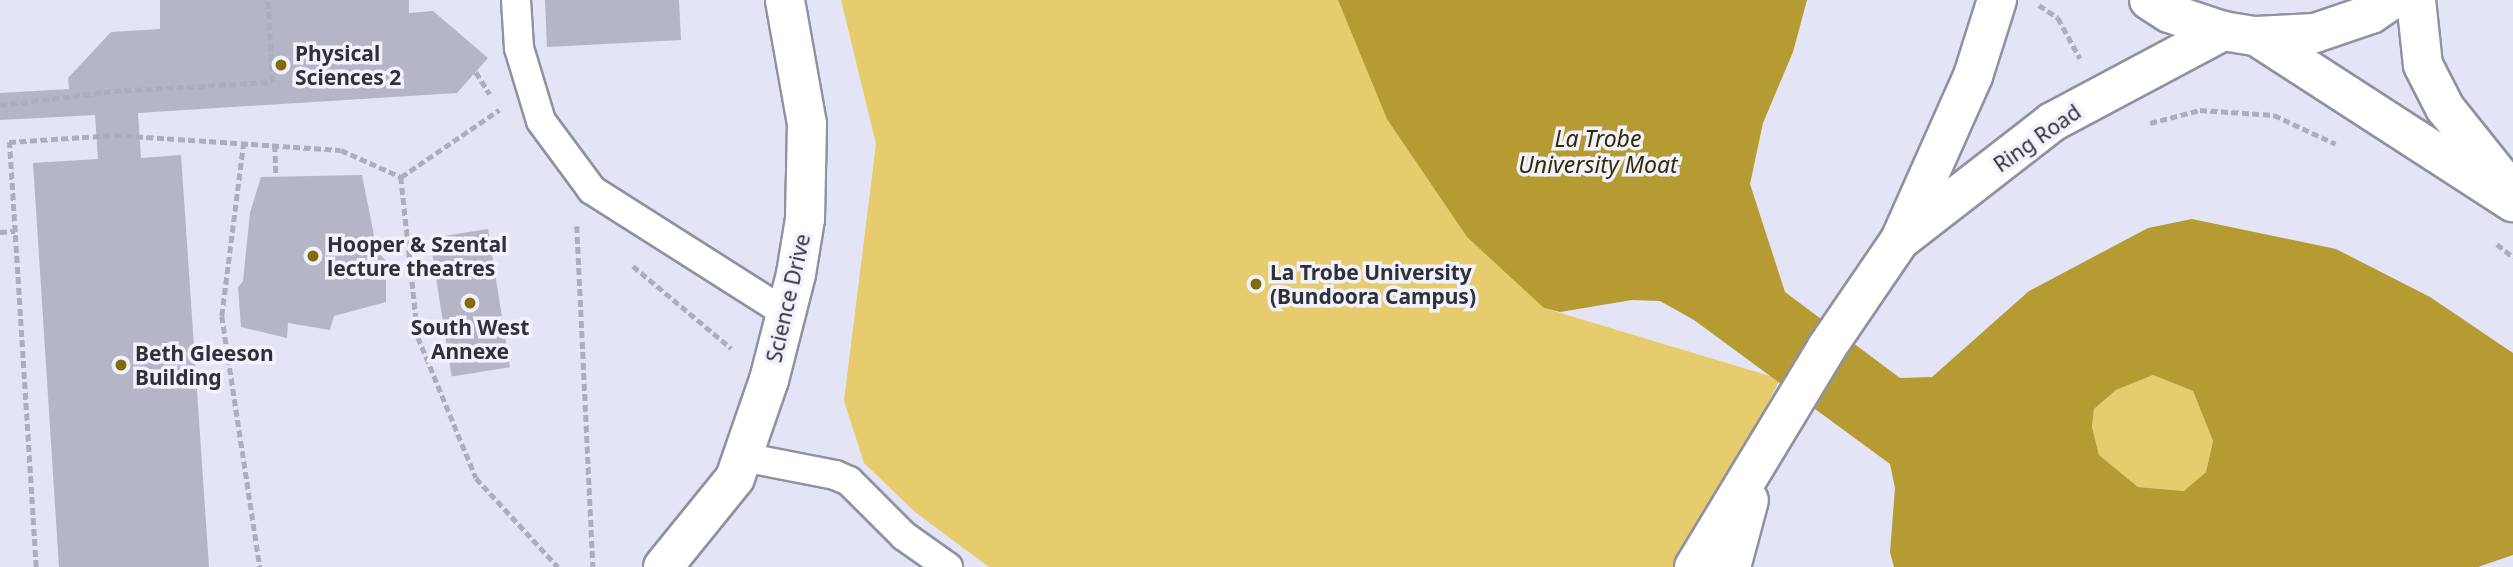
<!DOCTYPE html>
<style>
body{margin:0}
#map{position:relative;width:2513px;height:567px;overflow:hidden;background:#e3e4f6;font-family:"Noto Sans",sans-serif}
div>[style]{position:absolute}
.green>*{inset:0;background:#e7cc6d}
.water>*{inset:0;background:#b69b33}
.building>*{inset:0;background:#b4b5c6;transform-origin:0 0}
.path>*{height:4.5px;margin-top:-2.25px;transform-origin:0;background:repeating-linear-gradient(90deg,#adaebd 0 7px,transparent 0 10.5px)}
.roads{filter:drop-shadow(2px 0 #9091a1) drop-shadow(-2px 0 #9091a1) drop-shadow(0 2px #9091a1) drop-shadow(0 -2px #9091a1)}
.lane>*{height:28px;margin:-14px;padding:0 14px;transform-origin:14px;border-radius:14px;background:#fff}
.street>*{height:38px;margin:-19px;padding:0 19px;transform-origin:19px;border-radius:19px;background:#fff}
.dots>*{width:19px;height:19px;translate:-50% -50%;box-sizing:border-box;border:4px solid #f1f2fd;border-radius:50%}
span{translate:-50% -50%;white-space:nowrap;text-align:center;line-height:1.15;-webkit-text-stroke:7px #f1f2fd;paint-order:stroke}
.poi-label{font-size:21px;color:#303037;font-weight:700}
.left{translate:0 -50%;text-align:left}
.street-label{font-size:21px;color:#303037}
.water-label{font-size:23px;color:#352a00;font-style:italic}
</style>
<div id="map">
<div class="green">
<div style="clip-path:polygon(841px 0,1338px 0,1356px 37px,1544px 308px,1780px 379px,1688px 567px,989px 567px,915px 512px,864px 463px,844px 401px,876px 144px)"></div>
<div style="clip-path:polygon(2153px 375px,2193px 391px,2213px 441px,2206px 472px,2185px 491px,2138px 487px,2099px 455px,2092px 427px,2094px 409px,2116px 390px)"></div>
</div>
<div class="water">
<div style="clip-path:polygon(evenodd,1338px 0,1807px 0,1793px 52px,1763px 123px,1750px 184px,1785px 292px,1900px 378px,1932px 377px,2029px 291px,2148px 228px,2192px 219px,2336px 249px,2430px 297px,2513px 353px,2513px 555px,2478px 567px,1894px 567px,1890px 552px,1895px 488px,1890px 464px,1694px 320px,1660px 301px,1632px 300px,1560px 312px,1544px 308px,1467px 237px,1387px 119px,1338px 0,2153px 375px,2193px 391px,2213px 441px,2206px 472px,2184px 491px,2138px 487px,2099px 455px,2092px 427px,2094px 409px,2116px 390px,2153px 375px)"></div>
</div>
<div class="building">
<div style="clip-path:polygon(160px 0,409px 0,409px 13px,433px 11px,488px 58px,457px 93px,138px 113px,141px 158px,181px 155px,209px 567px,59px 567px,33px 163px,98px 159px,95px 115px,0 120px,0 93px,69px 89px,68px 78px,111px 32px,160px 29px)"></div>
<div style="clip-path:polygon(545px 0,679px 0,681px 40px,547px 47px)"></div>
<div style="clip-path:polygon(362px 175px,377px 251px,386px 261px,386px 302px,334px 316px,330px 330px,288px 323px,287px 338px,241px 327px,238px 287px,243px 281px,250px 213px,261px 177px)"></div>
<div style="left:488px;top:229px;width:140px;height:59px;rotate:81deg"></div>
</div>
<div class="path">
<div style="left:2039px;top:5px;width:23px;rotate:34deg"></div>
<div style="left:2058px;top:18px;width:46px;rotate:61.2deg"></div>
<div style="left:476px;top:72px;width:26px;rotate:58deg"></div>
<div style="left:0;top:105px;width:115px;rotate:-7deg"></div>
<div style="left:114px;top:91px;width:158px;rotate:-3.3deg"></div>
<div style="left:272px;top:82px;width:82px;rotate:-92.8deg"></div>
<div style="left:2150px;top:123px;width:52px;rotate:-14.6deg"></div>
<div style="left:2200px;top:110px;width:74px;rotate:3.9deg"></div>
<div style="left:2274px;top:115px;width:68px;rotate:25.1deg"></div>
<div style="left:244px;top:142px;width:175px;rotate:97.2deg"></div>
<div style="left:222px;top:316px;width:254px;rotate:81.4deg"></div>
<div style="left:275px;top:145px;width:32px;rotate:88deg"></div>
<div style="left:401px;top:177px;width:119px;rotate:-34.4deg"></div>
<div style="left:577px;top:226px;width:341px;rotate:87.3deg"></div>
<div style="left:0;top:232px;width:15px;rotate:-4deg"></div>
<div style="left:2497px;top:244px;width:21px;rotate:39deg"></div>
<div style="left:633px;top:266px;width:128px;rotate:39.9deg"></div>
<div style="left:36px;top:567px;width:426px;rotate:-93.6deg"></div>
<div style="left:9px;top:142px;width:106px;rotate:-3.8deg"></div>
<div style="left:115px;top:135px;width:226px;rotate:3.8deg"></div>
<div style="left:341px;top:150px;width:66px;rotate:24.2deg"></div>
<div style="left:401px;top:177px;width:161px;rotate:83.9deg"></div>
<div style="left:418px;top:337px;width:152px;rotate:67.6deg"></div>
<div style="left:476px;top:478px;width:121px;rotate:47.3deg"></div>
</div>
<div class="roads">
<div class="lane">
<div style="left:516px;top:0;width:48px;rotate:86.4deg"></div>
<div style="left:519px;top:48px;width:76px;rotate:73.2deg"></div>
<div style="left:541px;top:121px;width:86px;rotate:53.5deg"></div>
<div style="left:592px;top:190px;width:230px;rotate:32.4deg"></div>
<div style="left:743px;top:457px;width:94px;rotate:11.1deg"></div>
<div style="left:835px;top:475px;width:15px;rotate:23deg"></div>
<div style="left:849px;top:481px;width:78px;rotate:45deg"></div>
<div style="left:904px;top:536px;width:54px;rotate:35.2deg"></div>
</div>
<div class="street">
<div style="left:2149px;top:0;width:24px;rotate:33deg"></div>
<div style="left:2169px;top:13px;width:57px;rotate:18.4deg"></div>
<div style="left:2223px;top:31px;width:33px;rotate:9deg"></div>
<div style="left:2256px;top:36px;width:59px;rotate:-2.9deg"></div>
<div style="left:2315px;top:33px;width:59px;rotate:-18.7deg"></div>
<div style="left:2371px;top:14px;width:25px;rotate:-34deg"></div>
<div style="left:2416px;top:0;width:65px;rotate:83.9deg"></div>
<div style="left:2423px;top:65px;width:48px;rotate:62.9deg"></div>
<div style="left:2445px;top:108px;width:101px;rotate:51.4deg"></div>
<div style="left:2256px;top:36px;width:306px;rotate:32.9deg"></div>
<div style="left:1904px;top:237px;width:187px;rotate:-37.8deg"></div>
<div style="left:2052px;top:122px;width:194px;rotate:-28deg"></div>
<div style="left:663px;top:567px;width:114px;rotate:-51deg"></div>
<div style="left:735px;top:478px;width:104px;rotate:-70.9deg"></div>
<div style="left:769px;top:380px;width:109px;rotate:-75.7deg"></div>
<div style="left:796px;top:274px;width:56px;rotate:-80.7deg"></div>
<div style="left:805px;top:219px;width:95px;rotate:-88.8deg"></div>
<div style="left:807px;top:124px;width:126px;rotate:-100.1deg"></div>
<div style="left:1694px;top:567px;width:257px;rotate:-58.8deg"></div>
<div style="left:1827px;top:347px;width:130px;rotate:-55.7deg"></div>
<div style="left:1900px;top:240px;width:180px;rotate:-66deg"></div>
<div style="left:1973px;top:76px;width:80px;rotate:-72.5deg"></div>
<div style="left:1731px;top:567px;width:69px;rotate:-75deg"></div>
</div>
</div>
<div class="dots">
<div style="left:281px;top:65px;background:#836c08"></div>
<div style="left:313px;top:256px;background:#836c08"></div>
<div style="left:1256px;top:284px;background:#836c08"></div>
<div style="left:470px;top:303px;background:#836c08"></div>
<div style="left:121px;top:365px;background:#836c08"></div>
</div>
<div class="poi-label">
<span class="left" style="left:295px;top:65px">Physical<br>Sciences 2</span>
<span class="left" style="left:327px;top:256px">Hooper &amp; Szental<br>lecture theatres</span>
<span class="left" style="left:1270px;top:284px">La Trobe University<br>(Bundoora Campus)</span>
<span style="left:470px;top:339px">South West<br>Annexe</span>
<span class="left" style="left:135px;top:365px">Beth Gleeson<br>Building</span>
</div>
<div class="street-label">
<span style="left:2037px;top:138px;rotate:-35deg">Ring Road</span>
<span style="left:788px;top:298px;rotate:-77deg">Science Drive</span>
</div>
<div class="water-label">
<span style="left:1598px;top:151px">La Trobe<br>University Moat</span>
</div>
</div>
